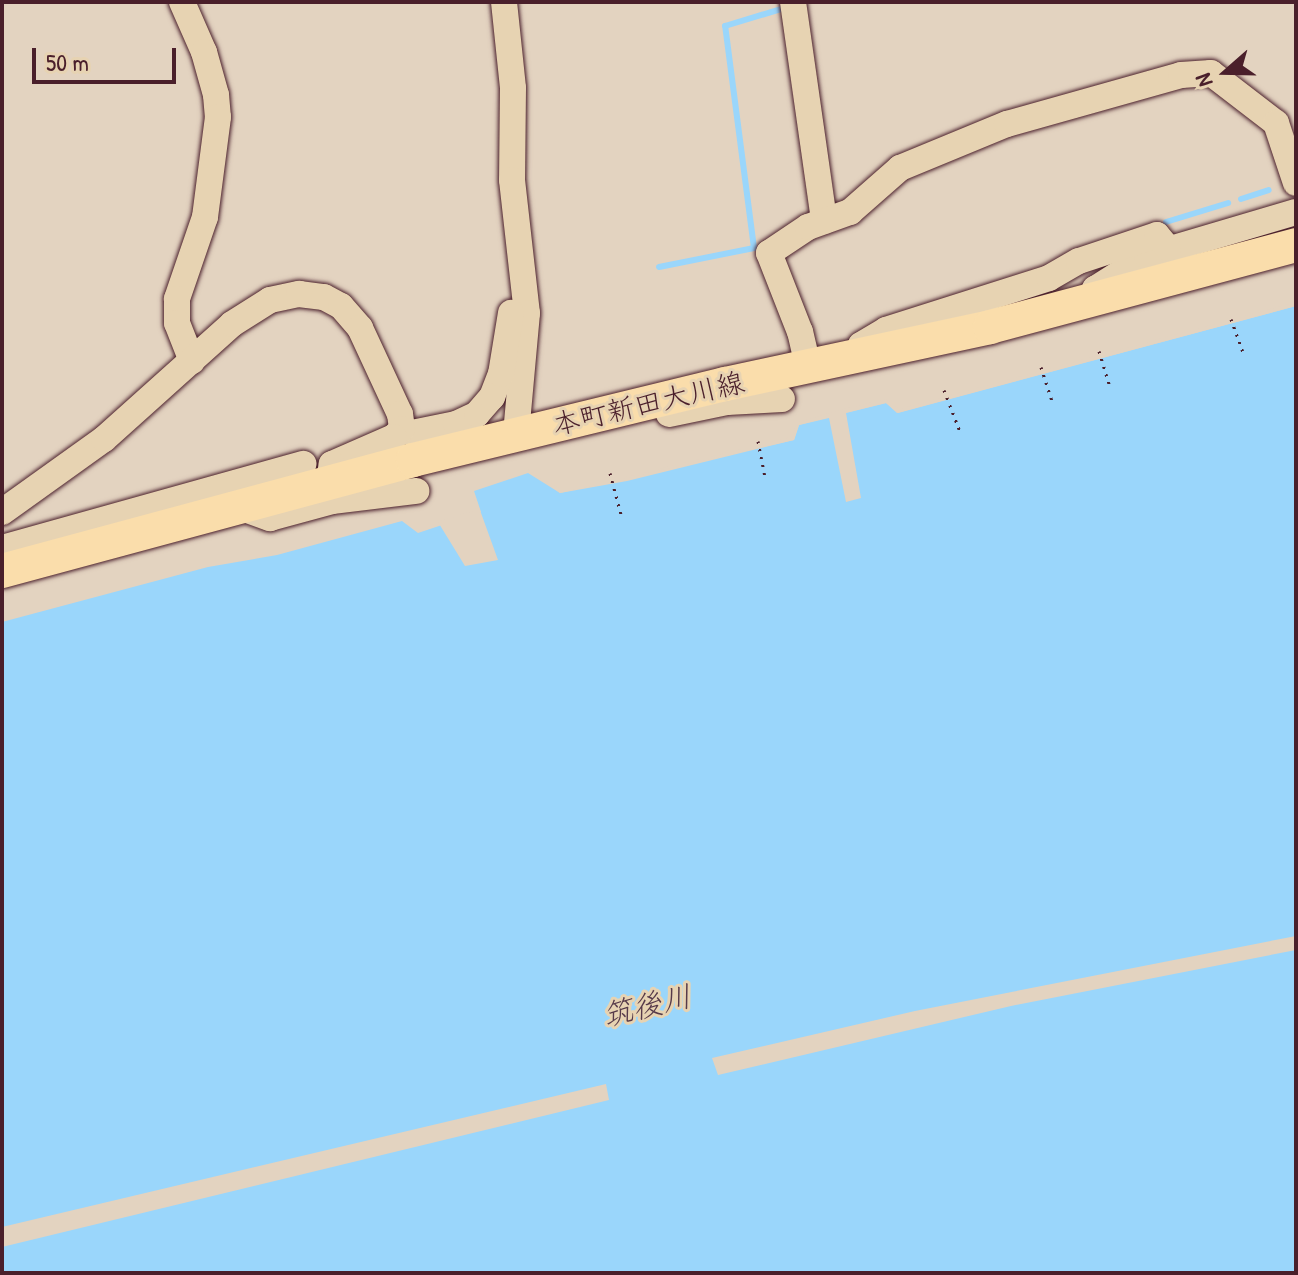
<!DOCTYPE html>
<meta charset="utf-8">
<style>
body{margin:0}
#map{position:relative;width:1298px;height:1275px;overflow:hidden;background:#e3d3c0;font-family:"Patrick Hand","Klee One",sans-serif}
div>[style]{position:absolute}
.water>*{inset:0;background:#9ad6fb}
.pier>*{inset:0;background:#e3d3c0}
.stream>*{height:6px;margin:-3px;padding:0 3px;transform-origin:3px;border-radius:3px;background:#9ad6fb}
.path>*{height:3px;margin-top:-1.5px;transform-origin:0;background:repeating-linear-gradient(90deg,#4a1f2b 0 2px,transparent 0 8px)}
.roads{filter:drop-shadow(0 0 2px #4a1f2b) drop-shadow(0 0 2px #4a1f2b)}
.minor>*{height:26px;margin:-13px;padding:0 13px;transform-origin:13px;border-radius:13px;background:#e7d3b2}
.major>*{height:34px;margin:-17px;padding:0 17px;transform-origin:17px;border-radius:17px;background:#faddab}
span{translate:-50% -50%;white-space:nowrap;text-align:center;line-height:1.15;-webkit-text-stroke:6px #e7d3b2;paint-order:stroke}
.street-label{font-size:28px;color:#4a1f2b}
.water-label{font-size:30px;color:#563a4a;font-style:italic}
.frame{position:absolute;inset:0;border:4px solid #4a1f2b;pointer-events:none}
.north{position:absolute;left:1186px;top:32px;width:80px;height:80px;-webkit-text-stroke:6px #e7d3b2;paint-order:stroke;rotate:250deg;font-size:22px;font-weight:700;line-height:32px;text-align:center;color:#4a1f2b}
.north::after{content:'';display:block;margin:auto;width:28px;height:36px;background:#4a1f2b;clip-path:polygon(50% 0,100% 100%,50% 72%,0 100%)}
.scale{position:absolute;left:32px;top:48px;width:144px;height:36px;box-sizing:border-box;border:4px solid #4a1f2b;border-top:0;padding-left:10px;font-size:24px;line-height:28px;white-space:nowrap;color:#4a1f2b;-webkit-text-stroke:6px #e7d3b2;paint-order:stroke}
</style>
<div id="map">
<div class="water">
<div style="clip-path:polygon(1296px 306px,1296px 1273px,2px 1273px,2px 622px,208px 567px,277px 555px,402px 521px,418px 533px,481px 512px,474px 491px,528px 473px,560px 493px,627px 481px,794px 440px,799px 425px,845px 413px,886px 403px,898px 413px)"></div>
</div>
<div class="pier">
<div style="clip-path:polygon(1296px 302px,1296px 306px,897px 413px,886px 403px,846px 413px,861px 498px,846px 502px,829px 418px,799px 425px,794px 440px,560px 493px,527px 469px,560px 489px,626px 477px,791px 437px,798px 422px,844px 409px,886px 399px,899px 409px)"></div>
<div style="clip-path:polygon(472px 488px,498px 560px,465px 566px,438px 522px,476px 510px)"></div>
<div style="clip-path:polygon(1296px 936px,1296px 950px,1011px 1006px,718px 1075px,712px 1058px,915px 1011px)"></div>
<div style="clip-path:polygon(606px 1084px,609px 1100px,2px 1247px,2px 1227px)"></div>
</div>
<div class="stream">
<div style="left:1241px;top:199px;width:29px;rotate:-18deg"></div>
<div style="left:1166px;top:222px;width:65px;rotate:-17deg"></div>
<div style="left:659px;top:267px;width:97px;rotate:-11.3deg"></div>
<div style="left:754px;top:248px;width:224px;rotate:-97.4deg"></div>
<div style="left:725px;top:26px;width:66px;rotate:-16.8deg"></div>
</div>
<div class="path">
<div style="left:1231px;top:319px;width:35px;rotate:70deg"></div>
<div style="left:1099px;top:351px;width:38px;rotate:73deg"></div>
<div style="left:1041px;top:367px;width:39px;rotate:72deg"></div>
<div style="left:944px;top:390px;width:47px;rotate:68.9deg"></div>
<div style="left:758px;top:441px;width:38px;rotate:79deg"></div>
<div style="left:610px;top:473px;width:47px;rotate:75.1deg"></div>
</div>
<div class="roads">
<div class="minor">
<div style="left:182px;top:2px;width:55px;rotate:66.3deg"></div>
<div style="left:204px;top:52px;width:45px;rotate:74.4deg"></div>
<div style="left:216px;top:95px;width:22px;rotate:85deg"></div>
<div style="left:218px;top:117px;width:101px;rotate:97.4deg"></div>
<div style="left:205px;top:217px;width:87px;rotate:108.9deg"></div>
<div style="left:177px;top:299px;width:24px;rotate:90deg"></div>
<div style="left:177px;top:323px;width:41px;rotate:68.5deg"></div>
<div style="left:504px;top:2px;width:86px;rotate:84deg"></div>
<div style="left:513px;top:88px;width:92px;rotate:90.6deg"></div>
<div style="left:512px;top:180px;width:134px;rotate:83.6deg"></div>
<div style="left:527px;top:313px;width:121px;rotate:95.2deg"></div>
<div style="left:793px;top:2px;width:221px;rotate:81.9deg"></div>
<div style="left:1092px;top:296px;width:8px;rotate:-67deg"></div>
<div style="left:1095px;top:289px;width:62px;rotate:-32.4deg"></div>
<div style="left:1147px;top:256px;width:155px;rotate:-16.5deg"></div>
<div style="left:861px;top:355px;width:10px;rotate:-90deg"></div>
<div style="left:861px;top:345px;width:29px;rotate:-31deg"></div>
<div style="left:886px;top:330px;width:171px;rotate:-17.7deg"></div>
<div style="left:1049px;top:278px;width:34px;rotate:-30deg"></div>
<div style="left:1079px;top:261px;width:82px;rotate:-18.4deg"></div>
<div style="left:1157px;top:235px;width:17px;rotate:50deg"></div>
<div style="left:808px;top:366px;width:35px;rotate:-103deg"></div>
<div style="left:800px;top:332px;width:85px;rotate:-111.4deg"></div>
<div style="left:769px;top:253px;width:47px;rotate:-33.7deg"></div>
<div style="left:808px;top:227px;width:45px;rotate:-19.7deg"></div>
<div style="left:850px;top:212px;width:67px;rotate:-41.3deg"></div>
<div style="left:900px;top:168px;width:116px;rotate:-22.4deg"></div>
<div style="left:1007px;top:124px;width:181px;rotate:-15.7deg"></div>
<div style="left:1181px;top:75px;width:30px;rotate:-4deg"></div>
<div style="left:1211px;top:73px;width:82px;rotate:37.6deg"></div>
<div style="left:1276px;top:123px;width:63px;rotate:71.6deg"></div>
<div style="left:669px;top:414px;width:59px;rotate:-11.7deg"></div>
<div style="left:727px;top:402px;width:55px;rotate:-3.1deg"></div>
<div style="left:402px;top:429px;width:11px;rotate:22deg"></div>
<div style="left:412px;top:433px;width:45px;rotate:-11.6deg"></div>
<div style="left:456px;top:424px;width:23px;rotate:-25deg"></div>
<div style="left:477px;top:414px;width:23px;rotate:-49deg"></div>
<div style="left:492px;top:397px;width:25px;rotate:-69deg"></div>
<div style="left:501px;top:374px;width:62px;rotate:-80.7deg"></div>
<div style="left:242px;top:508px;width:30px;rotate:20deg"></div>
<div style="left:270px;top:518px;width:64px;rotate:-15.3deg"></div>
<div style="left:332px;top:501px;width:85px;rotate:-6.8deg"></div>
<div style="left:2px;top:512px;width:125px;rotate:-35.6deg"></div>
<div style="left:104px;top:439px;width:172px;rotate:-41.9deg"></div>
<div style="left:232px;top:324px;width:45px;rotate:-32.3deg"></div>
<div style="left:270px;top:300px;width:30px;rotate:-12deg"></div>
<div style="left:299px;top:294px;width:25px;rotate:7deg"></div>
<div style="left:324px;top:297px;width:19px;rotate:28deg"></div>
<div style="left:341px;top:306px;width:29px;rotate:49deg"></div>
<div style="left:360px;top:328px;width:95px;rotate:65.1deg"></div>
<div style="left:400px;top:414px;width:15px;rotate:82deg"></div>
<div style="left:402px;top:429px;width:11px;rotate:135deg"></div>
<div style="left:394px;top:437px;width:68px;rotate:156.5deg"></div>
<div style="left:332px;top:464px;width:19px;rotate:102deg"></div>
<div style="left:2px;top:548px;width:313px;rotate:-15.6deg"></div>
</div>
<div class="major">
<div style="left:2px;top:571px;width:426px;rotate:-15.1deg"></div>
<div style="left:413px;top:460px;width:321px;rotate:-13.7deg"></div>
<div style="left:725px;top:384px;width:271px;rotate:-12.1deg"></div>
<div style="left:990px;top:327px;width:317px;rotate:-15deg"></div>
</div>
</div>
<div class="street-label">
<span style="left:648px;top:403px;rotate:-13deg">本町新田大川線</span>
</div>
<div class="water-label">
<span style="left:647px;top:1005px;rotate:-13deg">筑後川</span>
</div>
<div class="frame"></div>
<div class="north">N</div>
<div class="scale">50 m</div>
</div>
